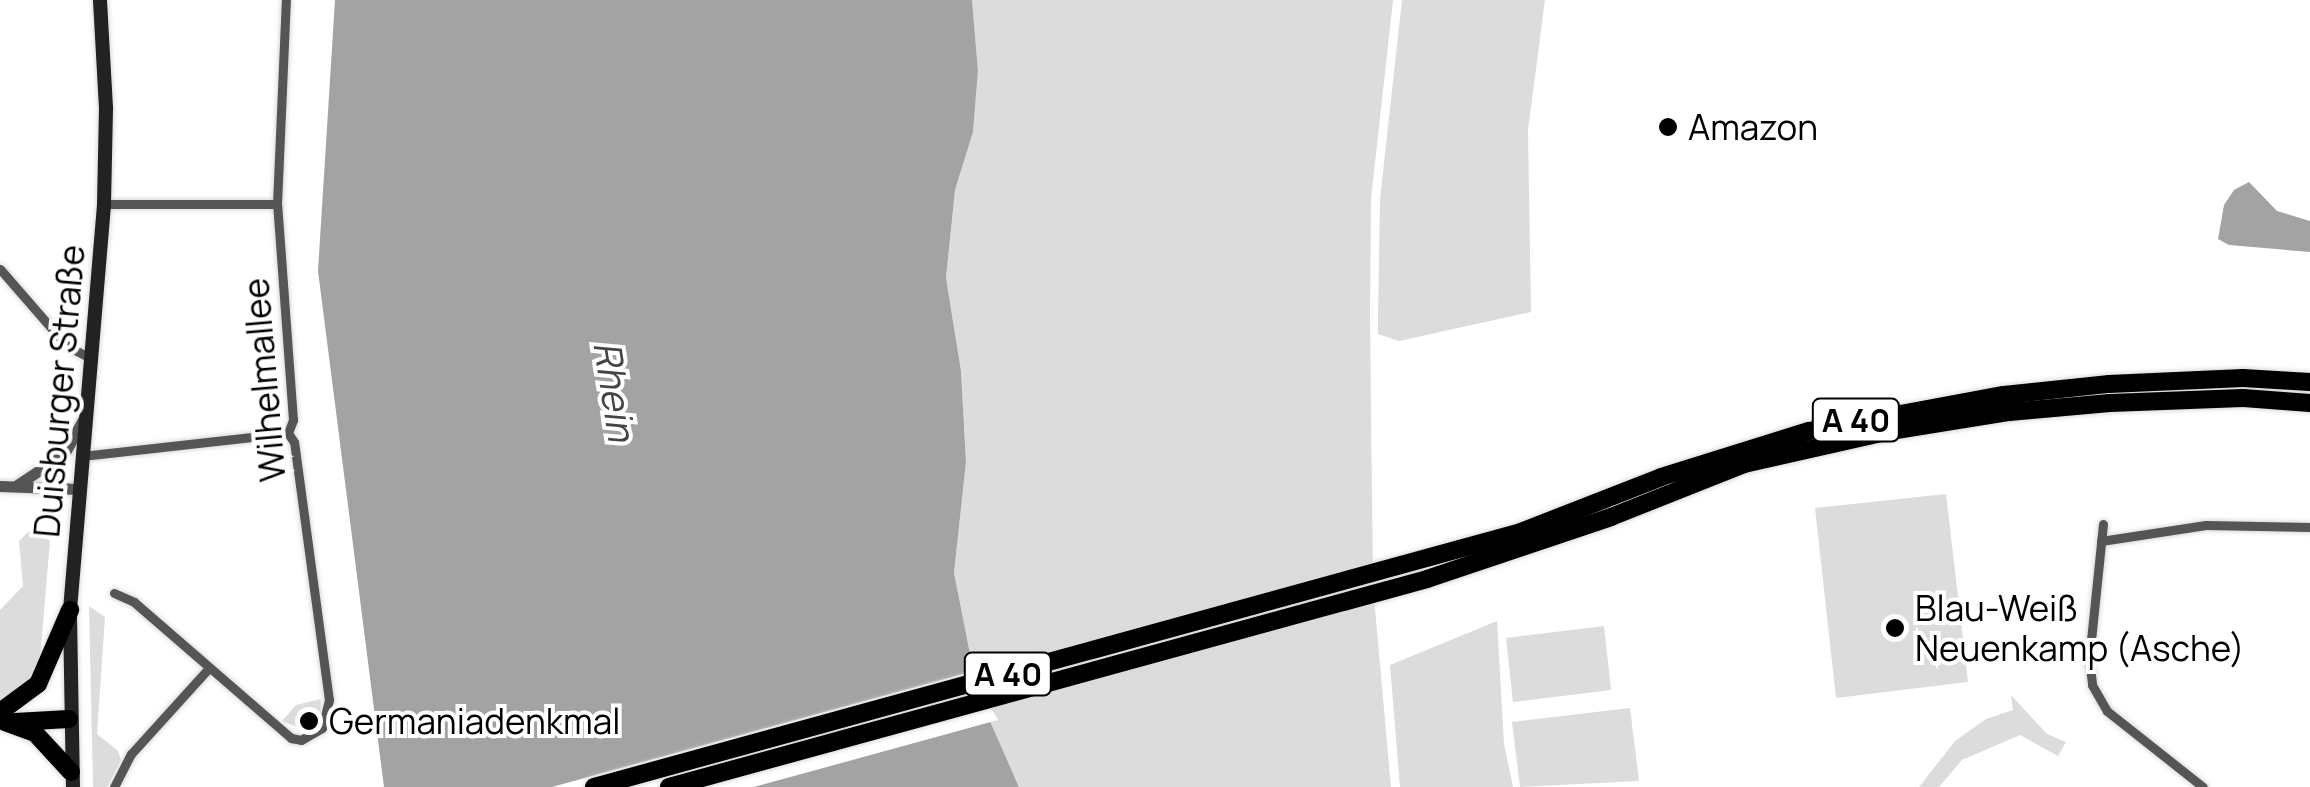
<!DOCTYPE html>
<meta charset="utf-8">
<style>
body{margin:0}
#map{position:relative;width:2310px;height:787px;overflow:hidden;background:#fff;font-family:Manrope,sans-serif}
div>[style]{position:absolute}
.green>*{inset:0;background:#dcdcdc}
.water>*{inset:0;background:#a3a3a3}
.pier>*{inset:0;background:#fff}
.roads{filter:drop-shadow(0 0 2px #dbdbdb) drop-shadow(0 0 2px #dbdbdb)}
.minor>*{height:9px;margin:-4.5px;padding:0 4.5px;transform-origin:4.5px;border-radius:4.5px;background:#555}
.tertiary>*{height:11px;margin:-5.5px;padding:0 5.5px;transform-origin:5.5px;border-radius:5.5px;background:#555}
.secondary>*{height:14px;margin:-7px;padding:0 7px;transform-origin:7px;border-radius:7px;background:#222}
.motorway>*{height:18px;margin:-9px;padding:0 9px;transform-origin:9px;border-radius:9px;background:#000}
.dots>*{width:28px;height:28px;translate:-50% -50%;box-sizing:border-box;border:5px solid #fff;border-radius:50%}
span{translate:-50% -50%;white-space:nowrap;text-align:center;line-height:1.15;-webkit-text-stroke:8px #fff;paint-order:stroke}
.shield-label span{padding:2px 8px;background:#fff;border:2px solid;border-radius:8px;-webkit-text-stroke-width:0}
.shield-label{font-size:32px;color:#000;font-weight:700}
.poi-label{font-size:35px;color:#000}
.left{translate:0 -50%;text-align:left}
.street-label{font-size:35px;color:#000}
.water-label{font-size:38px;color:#444;font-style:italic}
</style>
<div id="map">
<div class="green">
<div style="clip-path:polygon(972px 0,1393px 0,1371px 199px,1370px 316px,1373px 586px,1391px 787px,1019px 787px,978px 694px,954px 573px,966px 462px,961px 371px,946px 278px,955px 190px,973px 132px,978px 71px)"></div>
<div style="clip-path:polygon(1402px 0,1545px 0,1528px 130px,1531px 312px,1399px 341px,1378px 334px,1378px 316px,1380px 199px)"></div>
<div style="clip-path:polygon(1946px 494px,1968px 682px,1836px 698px,1815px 508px)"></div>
<div style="clip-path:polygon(31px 529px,50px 541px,40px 658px,34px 681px,0 704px,0 610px,23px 586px,19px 541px)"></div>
<div style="clip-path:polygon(89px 606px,105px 617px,97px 734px,118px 751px,121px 760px,107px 787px,93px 787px)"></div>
<div style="clip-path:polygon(1497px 621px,1504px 744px,1513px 787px,1400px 787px,1390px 665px)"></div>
<div style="clip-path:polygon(1604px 626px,1611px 690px,1513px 702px,1506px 638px)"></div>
<div style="clip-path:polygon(2011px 695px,2047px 734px,2066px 742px,2058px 756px,2020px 735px,1962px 760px,1939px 787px,1919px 787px,1955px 741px,1986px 719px,2013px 710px)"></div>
<div style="clip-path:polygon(321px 699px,320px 721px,302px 729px,282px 721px,296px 705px)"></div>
<div style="clip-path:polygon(1630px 708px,1639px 781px,1520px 787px,1512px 722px)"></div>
</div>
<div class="water">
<div style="clip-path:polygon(335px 0,972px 0,978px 71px,973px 132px,955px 190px,946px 278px,961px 371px,966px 462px,954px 573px,978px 694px,1019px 787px,384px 787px,318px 271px)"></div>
<div style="clip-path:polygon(2249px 182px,2277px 211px,2310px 221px,2310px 252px,2229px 245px,2218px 239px,2224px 205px,2234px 190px)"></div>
</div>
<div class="pier">
<div style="clip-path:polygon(978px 670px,982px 692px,998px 720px,754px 787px,552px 787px)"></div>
</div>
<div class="roads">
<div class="minor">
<div style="left:104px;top:204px;width:173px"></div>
<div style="left:0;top:269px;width:102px;rotate:49deg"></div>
<div style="left:67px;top:346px;width:28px;rotate:27deg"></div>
<div style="left:82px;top:456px;width:207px;rotate:-6.4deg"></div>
<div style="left:2103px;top:524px;width:136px;rotate:95.9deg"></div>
<div style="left:2089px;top:659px;width:26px;rotate:83deg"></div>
<div style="left:2092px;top:685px;width:30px;rotate:60deg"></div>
<div style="left:2107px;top:711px;width:122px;rotate:38.4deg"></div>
<div style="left:2101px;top:541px;width:106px;rotate:-8.7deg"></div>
<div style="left:2206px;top:525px;width:104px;rotate:1.1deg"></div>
<div style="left:114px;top:593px;width:22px;rotate:24deg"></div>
<div style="left:134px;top:602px;width:208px;rotate:40.9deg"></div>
<div style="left:291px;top:738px;width:10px;rotate:11deg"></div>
<div style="left:301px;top:740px;width:24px;rotate:-30deg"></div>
<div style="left:322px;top:728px;width:29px;rotate:-76deg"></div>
<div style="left:329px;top:700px;width:260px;rotate:-97.7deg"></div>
<div style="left:294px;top:442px;width:11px;rotate:-124deg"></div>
<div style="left:288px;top:433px;width:14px;rotate:-69deg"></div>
<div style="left:293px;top:420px;width:217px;rotate:-94.2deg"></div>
<div style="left:277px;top:204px;width:204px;rotate:-87.5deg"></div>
<div style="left:114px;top:787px;width:37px;rotate:-63deg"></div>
<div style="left:131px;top:754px;width:116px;rotate:-47.8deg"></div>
</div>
<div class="tertiary">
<div style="left:17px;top:485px;width:56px;rotate:-33.4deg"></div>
<div style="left:64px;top:454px;width:39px;rotate:-61deg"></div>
<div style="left:0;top:486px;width:79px;rotate:2.2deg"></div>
</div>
<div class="secondary">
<div style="left:73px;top:787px;width:177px;rotate:-91deg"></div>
<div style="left:70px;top:610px;width:407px;rotate:-85.2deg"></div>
<div style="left:104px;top:204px;width:96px;rotate:-88.8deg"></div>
<div style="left:106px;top:108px;width:108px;rotate:-93.2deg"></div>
</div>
<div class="motorway">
<div style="left:0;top:712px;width:47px;rotate:-36.4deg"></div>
<div style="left:38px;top:684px;width:81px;rotate:-66.6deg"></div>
<div style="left:5px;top:722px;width:32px;rotate:20deg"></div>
<div style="left:35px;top:733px;width:53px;rotate:47.3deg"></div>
<div style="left:15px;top:722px;width:54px;rotate:-3.2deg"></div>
<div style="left:594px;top:787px;width:961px;rotate:-15.38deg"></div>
<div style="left:1521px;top:532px;width:150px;rotate:-21.4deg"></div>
<div style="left:1661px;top:477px;width:155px;rotate:-17.3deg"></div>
<div style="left:1809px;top:431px;width:198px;rotate:-10.5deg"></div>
<div style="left:2004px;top:395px;width:106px;rotate:-6deg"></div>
<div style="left:2109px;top:384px;width:134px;rotate:-2.6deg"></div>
<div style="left:2243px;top:378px;width:67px;rotate:3.4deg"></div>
<div style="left:669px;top:787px;width:786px;rotate:-15.34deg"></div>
<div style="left:1427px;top:579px;width:194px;rotate:-18.6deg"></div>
<div style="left:1611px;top:517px;width:143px;rotate:-21.7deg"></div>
<div style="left:1744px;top:464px;width:150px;rotate:-12.7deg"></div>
<div style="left:1890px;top:431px;width:121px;rotate:-9.1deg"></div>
<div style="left:2009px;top:412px;width:101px;rotate:-5.1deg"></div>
<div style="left:2110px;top:403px;width:133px;rotate:-2.2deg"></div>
<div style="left:2243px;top:398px;width:67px;rotate:4.3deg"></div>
</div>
</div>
<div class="dots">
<div style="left:1668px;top:127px;background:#000"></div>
<div style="left:1895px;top:628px;background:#000"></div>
<div style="left:309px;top:721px;background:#000"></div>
</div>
<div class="shield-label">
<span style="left:1856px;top:420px">A 40</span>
<span style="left:1008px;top:674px">A 40</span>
</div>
<div class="poi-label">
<span class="left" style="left:1688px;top:127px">Amazon</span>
<span class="left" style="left:1915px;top:628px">Blau-Weiß<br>Neuenkamp (Asche)</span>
<span class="left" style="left:329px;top:721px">Germaniadenkmal</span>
</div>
<div class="street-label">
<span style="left:264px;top:380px;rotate:-95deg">Wilhelmallee</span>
<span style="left:59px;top:391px;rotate:-85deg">Duisburger Straße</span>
</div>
<div class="water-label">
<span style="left:615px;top:391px;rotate:81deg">Rhein</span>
</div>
</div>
